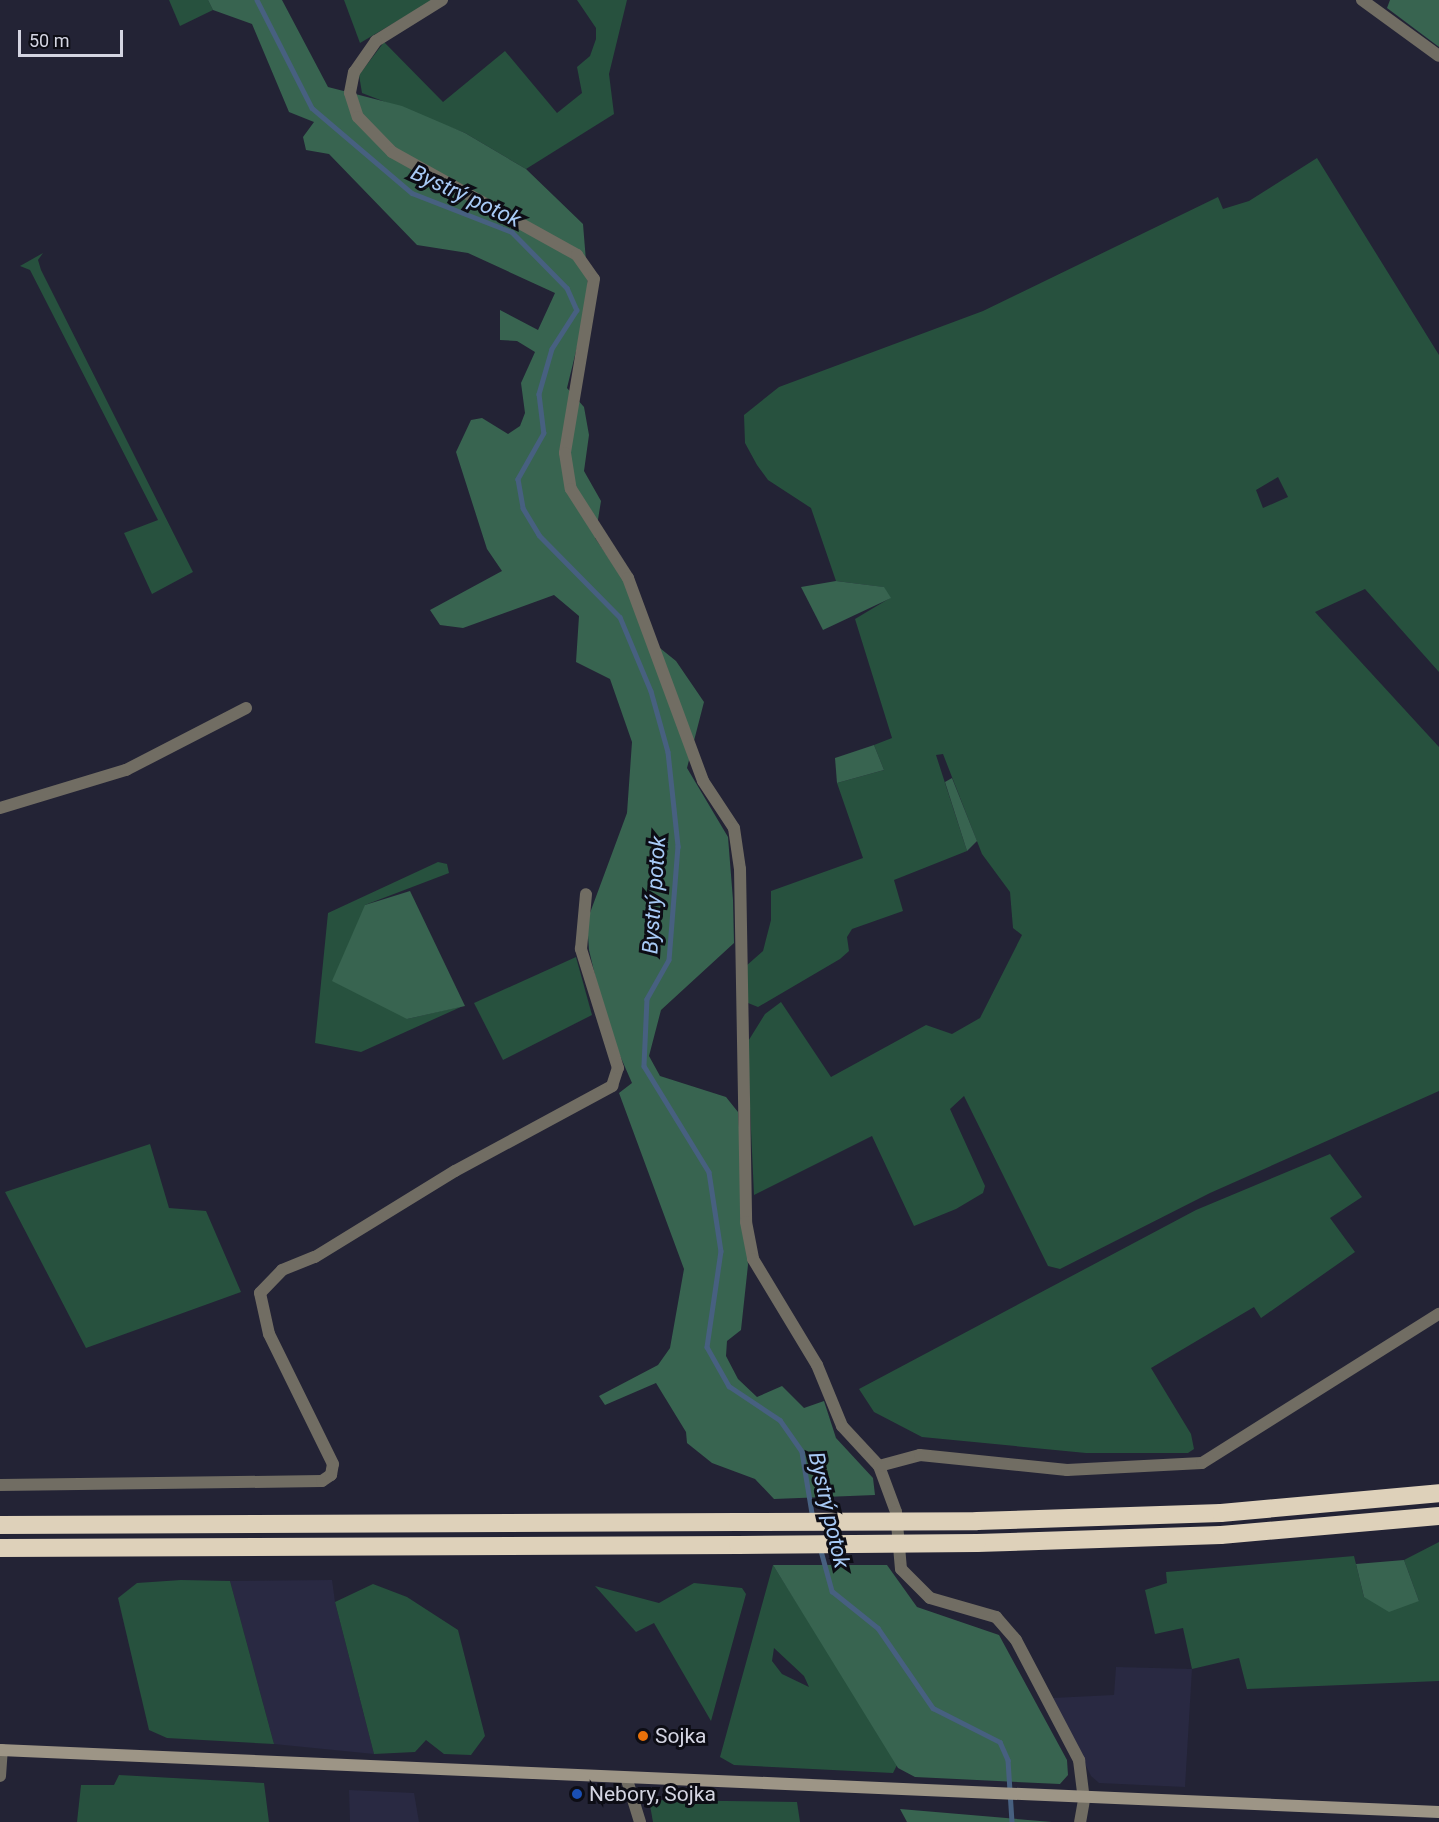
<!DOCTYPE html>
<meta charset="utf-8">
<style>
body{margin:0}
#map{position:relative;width:1439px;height:1822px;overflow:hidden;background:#232335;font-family:Roboto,sans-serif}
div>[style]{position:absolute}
.built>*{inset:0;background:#292942}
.green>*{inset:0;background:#27513e}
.forest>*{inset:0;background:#386450}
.stream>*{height:4.5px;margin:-2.25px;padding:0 2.25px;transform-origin:2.25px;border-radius:2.25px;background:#476080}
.street>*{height:12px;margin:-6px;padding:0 6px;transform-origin:6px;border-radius:6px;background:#716d63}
.secondary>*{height:12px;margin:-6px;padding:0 6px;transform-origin:6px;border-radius:6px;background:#9d9586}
.highway>*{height:18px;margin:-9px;padding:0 9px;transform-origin:9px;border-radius:9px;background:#ded1ba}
.highway-bridge>*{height:18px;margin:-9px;padding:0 9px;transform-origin:9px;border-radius:9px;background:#ded1ba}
.dots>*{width:16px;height:16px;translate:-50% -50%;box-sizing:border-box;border:3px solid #0d0d15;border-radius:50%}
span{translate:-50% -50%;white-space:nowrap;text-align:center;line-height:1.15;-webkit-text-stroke:6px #0d0d15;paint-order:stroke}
.poi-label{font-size:21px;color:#d4d5e2}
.left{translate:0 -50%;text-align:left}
.water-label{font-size:22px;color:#a8caf6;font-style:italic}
.scale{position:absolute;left:18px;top:30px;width:105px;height:27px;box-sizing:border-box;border:3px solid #d4d5e2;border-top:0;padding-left:8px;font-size:18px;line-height:21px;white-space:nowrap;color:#d4d5e2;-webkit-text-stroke:4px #0d0d15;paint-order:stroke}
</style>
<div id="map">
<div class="built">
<div style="clip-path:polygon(332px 1580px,335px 1602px,374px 1754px,274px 1744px,230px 1581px)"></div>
<div style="clip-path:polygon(1116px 1667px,1192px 1669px,1185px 1787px,1099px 1783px,1091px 1776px,1052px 1698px,1114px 1695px)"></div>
<div style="clip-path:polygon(349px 1790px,414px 1793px,419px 1822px,350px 1822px)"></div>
</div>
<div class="green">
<div style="clip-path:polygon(169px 0,208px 0,213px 10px,180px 26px)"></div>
<div style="clip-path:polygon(344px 0,433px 0,360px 43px)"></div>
<div style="clip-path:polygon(577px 0,627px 0,609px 74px,614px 114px,526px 169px,465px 133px,362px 93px,359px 75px,384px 42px,443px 102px,505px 51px,557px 113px,582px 93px,577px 67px,590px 56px,596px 39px,596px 28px)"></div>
<div style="clip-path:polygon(evenodd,1317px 158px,1439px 355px,1439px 672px,1365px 589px,1315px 612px,1439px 747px,1439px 1091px,1210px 1193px,1060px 1269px,1048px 1266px,964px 1096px,950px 1109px,985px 1186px,983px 1193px,956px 1209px,914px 1226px,872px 1136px,754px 1195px,747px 1043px,765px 1014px,781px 1002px,831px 1077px,926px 1025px,952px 1034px,980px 1018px,1022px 935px,1013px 928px,1010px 892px,982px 854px,943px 754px,936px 755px,967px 851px,894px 880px,903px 911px,852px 929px,847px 937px,849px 951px,840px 959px,758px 1007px,743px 1001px,746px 966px,763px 951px,771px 920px,771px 891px,863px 858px,837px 783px,884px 770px,874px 745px,892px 738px,855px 619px,890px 598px,883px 587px,836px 581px,811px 508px,768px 480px,757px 465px,745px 443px,744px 415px,779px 387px,983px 311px,1218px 197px,1223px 209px,1249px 201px,1317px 158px,1278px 477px,1288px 497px,1263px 508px,1256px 490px,1278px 477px)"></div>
<div style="clip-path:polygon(43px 253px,38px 260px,41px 270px,193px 572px,152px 594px,124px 533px,158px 520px,30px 270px,20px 266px)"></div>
<div style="clip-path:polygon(438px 862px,447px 864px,449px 873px,365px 905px,407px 1019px,463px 1006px,361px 1052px,315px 1043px,328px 913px)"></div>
<div style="clip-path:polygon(576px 957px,592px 1015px,503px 1060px,474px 1003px)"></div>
<div style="clip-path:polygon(150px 1144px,169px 1208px,206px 1211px,241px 1292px,86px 1348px,5px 1192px)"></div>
<div style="clip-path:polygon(1330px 1154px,1362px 1197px,1330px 1218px,1355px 1252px,1261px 1318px,1254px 1307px,1151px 1368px,1191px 1434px,1194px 1449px,1188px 1453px,1086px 1453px,922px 1437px,874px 1412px,859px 1389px,1196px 1210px)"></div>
<div style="clip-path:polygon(1439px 1542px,1439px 1681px,1247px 1689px,1239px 1658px,1192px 1669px,1183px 1628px,1155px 1634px,1145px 1590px,1167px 1583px,1166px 1572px,1354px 1556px,1364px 1597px,1419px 1601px,1404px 1560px)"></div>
<div style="clip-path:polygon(evenodd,773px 1565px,898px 1763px,893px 1773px,734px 1765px,720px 1757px,773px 1565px,774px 1648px,804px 1676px,809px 1687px,782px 1674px,772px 1661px,774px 1648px)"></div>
<div style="clip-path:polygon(181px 1580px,230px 1581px,274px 1744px,167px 1738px,149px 1730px,118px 1598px,137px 1583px)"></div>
<div style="clip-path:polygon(694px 1583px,742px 1588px,746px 1594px,711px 1721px,654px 1623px,636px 1632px,595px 1586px,659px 1603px)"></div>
<div style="clip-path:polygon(373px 1584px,407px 1597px,458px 1630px,485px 1736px,471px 1755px,444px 1754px,426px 1740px,415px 1752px,374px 1754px,335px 1602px)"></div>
<div style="clip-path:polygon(119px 1775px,264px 1783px,269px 1822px,77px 1822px,81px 1785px,114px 1785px)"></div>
<div style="clip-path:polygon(649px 1800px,797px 1802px,800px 1822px,653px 1822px)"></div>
</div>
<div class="forest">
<div style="clip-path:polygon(208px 0,282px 0,328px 87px,402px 106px,465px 133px,526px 169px,583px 224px,589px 298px,567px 388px,584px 407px,589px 435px,584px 471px,601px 501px,595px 538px,624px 580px,645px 636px,676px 661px,704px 702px,687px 768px,728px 837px,733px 900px,734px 943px,661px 1010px,649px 1056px,660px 1076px,726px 1097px,738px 1112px,748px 1265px,741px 1330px,727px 1341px,726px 1356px,738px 1379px,757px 1397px,782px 1386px,804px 1408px,824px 1401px,836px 1438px,873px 1478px,875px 1495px,774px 1499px,755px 1479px,712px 1463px,687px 1443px,686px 1432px,656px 1383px,605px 1405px,599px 1396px,658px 1365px,670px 1348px,684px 1269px,619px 1093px,632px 1083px,607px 1026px,589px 950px,587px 921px,627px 813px,632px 742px,610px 679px,576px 662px,579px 616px,554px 595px,463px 628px,440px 625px,430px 610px,502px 571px,487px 549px,456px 452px,471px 420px,482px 418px,508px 434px,520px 426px,525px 413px,521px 383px,535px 352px,517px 341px,500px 340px,500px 310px,538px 330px,555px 293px,468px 253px,417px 245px,329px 154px,306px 150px,303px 137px,314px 122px,289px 112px,252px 24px,213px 10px)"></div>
<div style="clip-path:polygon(1390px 0,1439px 0,1439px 47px,1387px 8px)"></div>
<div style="clip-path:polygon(836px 581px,884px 587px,891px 598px,823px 630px,801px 587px)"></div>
<div style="clip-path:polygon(874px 745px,884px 770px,837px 783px,835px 758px)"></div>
<div style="clip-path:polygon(952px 778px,977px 841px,967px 851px,945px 782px)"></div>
<div style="clip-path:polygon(410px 891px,465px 1006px,407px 1019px,332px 981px,365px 905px)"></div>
<div style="clip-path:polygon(1404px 1560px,1419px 1601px,1389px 1612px,1364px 1597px,1356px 1564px)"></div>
<div style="clip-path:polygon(773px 1565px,887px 1565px,917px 1607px,999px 1635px,1067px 1760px,1068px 1775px,1060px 1784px,915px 1777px,898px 1768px)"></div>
<div style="clip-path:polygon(900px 1809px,1052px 1822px,907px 1822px)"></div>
</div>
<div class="stream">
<div style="left:257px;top:0;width:121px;rotate:63deg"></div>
<div style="left:312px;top:108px;width:131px;rotate:40.4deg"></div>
<div style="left:412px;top:193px;width:107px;rotate:21.3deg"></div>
<div style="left:512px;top:232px;width:78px;rotate:45.5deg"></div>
<div style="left:567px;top:288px;width:24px;rotate:66deg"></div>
<div style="left:577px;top:310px;width:46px;rotate:122.7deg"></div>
<div style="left:552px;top:349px;width:47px;rotate:106.1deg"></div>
<div style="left:539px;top:394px;width:39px;rotate:83deg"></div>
<div style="left:544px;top:433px;width:53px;rotate:119.5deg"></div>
<div style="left:518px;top:479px;width:29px;rotate:80deg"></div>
<div style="left:523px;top:508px;width:31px;rotate:59deg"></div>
<div style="left:539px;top:535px;width:115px;rotate:45.4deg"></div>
<div style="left:620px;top:617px;width:80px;rotate:67.3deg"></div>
<div style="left:651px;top:691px;width:63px;rotate:74.4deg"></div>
<div style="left:668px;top:752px;width:95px;rotate:83.9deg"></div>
<div style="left:678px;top:846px;width:114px;rotate:94.5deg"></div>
<div style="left:669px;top:960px;width:45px;rotate:119.4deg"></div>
<div style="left:647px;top:999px;width:67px;rotate:92.6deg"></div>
<div style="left:644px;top:1066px;width:124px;rotate:58.5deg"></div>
<div style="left:709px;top:1172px;width:80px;rotate:81.4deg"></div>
<div style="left:721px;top:1251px;width:97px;rotate:98.3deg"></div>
<div style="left:707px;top:1347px;width:45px;rotate:60.6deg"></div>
<div style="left:729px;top:1386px;width:61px;rotate:33.7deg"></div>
<div style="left:780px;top:1420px;width:39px;rotate:55deg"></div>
<div style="left:802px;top:1452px;width:68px;rotate:80.7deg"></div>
<div style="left:820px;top:1547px;width:46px;rotate:74.7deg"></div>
<div style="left:832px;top:1591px;width:59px;rotate:38.8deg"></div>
<div style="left:878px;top:1628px;width:97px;rotate:55.5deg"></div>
<div style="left:933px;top:1708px;width:75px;rotate:26.9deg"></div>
<div style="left:1000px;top:1742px;width:20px;rotate:66deg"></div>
<div style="left:1008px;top:1760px;width:62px;rotate:86.3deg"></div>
</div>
<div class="street">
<div style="left:442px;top:0;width:78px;rotate:148.2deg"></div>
<div style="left:376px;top:41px;width:38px;rotate:125deg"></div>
<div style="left:354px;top:72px;width:21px;rotate:101deg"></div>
<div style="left:350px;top:93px;width:25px;rotate:72deg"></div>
<div style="left:358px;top:117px;width:49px;rotate:45.8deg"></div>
<div style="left:392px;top:152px;width:212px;rotate:29.1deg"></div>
<div style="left:577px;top:255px;width:29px;rotate:55deg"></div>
<div style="left:594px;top:279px;width:176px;rotate:99.5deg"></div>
<div style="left:565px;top:453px;width:36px;rotate:81deg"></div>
<div style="left:571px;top:489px;width:106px;rotate:57.4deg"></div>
<div style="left:628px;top:578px;width:216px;rotate:69.7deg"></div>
<div style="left:703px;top:781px;width:56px;rotate:56.6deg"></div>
<div style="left:734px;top:828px;width:41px;rotate:81.7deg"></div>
<div style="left:740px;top:869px;width:353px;rotate:89deg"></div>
<div style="left:746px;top:1222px;width:38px;rotate:79deg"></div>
<div style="left:753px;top:1259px;width:124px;rotate:58.9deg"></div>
<div style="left:817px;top:1365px;width:66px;rotate:67.7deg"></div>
<div style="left:842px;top:1426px;width:54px;rotate:47.2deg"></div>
<div style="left:879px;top:1466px;width:49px;rotate:69.7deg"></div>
<div style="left:896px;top:1512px;width:57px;rotate:85deg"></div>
<div style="left:901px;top:1569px;width:41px;rotate:45deg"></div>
<div style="left:930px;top:1598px;width:69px;rotate:16.1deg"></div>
<div style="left:996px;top:1617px;width:30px;rotate:49deg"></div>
<div style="left:1016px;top:1640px;width:136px;rotate:62.3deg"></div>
<div style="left:1079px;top:1760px;width:40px;rotate:82.9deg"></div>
<div style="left:1084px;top:1800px;width:22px;rotate:100deg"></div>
<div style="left:1362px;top:0;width:95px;rotate:36deg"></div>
<div style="left:0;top:808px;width:132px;rotate:-16.8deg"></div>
<div style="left:126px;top:770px;width:135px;rotate:-27.3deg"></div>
<div style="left:879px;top:1466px;width:42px;rotate:-15deg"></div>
<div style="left:920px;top:1455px;width:148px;rotate:5.8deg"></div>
<div style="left:1067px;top:1470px;width:135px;rotate:-3deg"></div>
<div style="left:1202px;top:1463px;width:280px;rotate:-32.2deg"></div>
<div style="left:0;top:1485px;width:322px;rotate:-0.7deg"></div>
<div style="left:322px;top:1481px;width:11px;rotate:-34deg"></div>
<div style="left:331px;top:1475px;width:11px;rotate:-80deg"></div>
<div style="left:333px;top:1464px;width:145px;rotate:-116.2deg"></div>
<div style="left:269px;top:1334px;width:42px;rotate:-102.4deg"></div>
<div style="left:260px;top:1293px;width:32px;rotate:-46deg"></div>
<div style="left:282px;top:1270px;width:35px;rotate:-22deg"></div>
<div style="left:315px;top:1257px;width:164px;rotate:-31.6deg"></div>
<div style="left:455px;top:1171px;width:179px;rotate:-28.4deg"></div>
<div style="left:612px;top:1086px;width:19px;rotate:-72deg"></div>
<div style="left:618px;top:1068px;width:125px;rotate:-107.3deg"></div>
<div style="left:581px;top:949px;width:55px;rotate:-84.8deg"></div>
<div style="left:0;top:1776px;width:26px;rotate:-86deg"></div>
<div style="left:627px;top:1780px;width:44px;rotate:72.8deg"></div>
</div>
<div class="secondary">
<div style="left:0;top:1750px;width:1440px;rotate:2.47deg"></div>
</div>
<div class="highway">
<div style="left:977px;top:1521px;width:244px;rotate:-1.9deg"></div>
<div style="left:1221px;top:1513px;width:219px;rotate:-5.2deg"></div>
<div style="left:0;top:1525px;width:738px;rotate:-0.23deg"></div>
<div style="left:977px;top:1543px;width:244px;rotate:-1.9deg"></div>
<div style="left:1221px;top:1535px;width:219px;rotate:-5deg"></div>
<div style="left:0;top:1548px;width:738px;rotate:-0.23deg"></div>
</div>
<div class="highway-bridge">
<div style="left:738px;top:1522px;width:239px;rotate:-0.2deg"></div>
<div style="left:738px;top:1545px;width:239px;rotate:-0.5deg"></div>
</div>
<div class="dots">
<div style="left:643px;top:1736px;background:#e8710a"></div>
<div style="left:577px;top:1794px;background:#1a4fb4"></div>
</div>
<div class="poi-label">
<span class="left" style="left:655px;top:1736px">Sojka</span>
<span class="left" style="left:589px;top:1794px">Nebory, Sojka</span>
</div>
<div class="water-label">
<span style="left:466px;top:196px;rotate:25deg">Bystrý potok</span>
<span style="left:654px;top:895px;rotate:-86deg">Bystrý potok</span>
<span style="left:829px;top:1510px;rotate:77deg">Bystrý potok</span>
</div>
<div class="scale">50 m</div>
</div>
